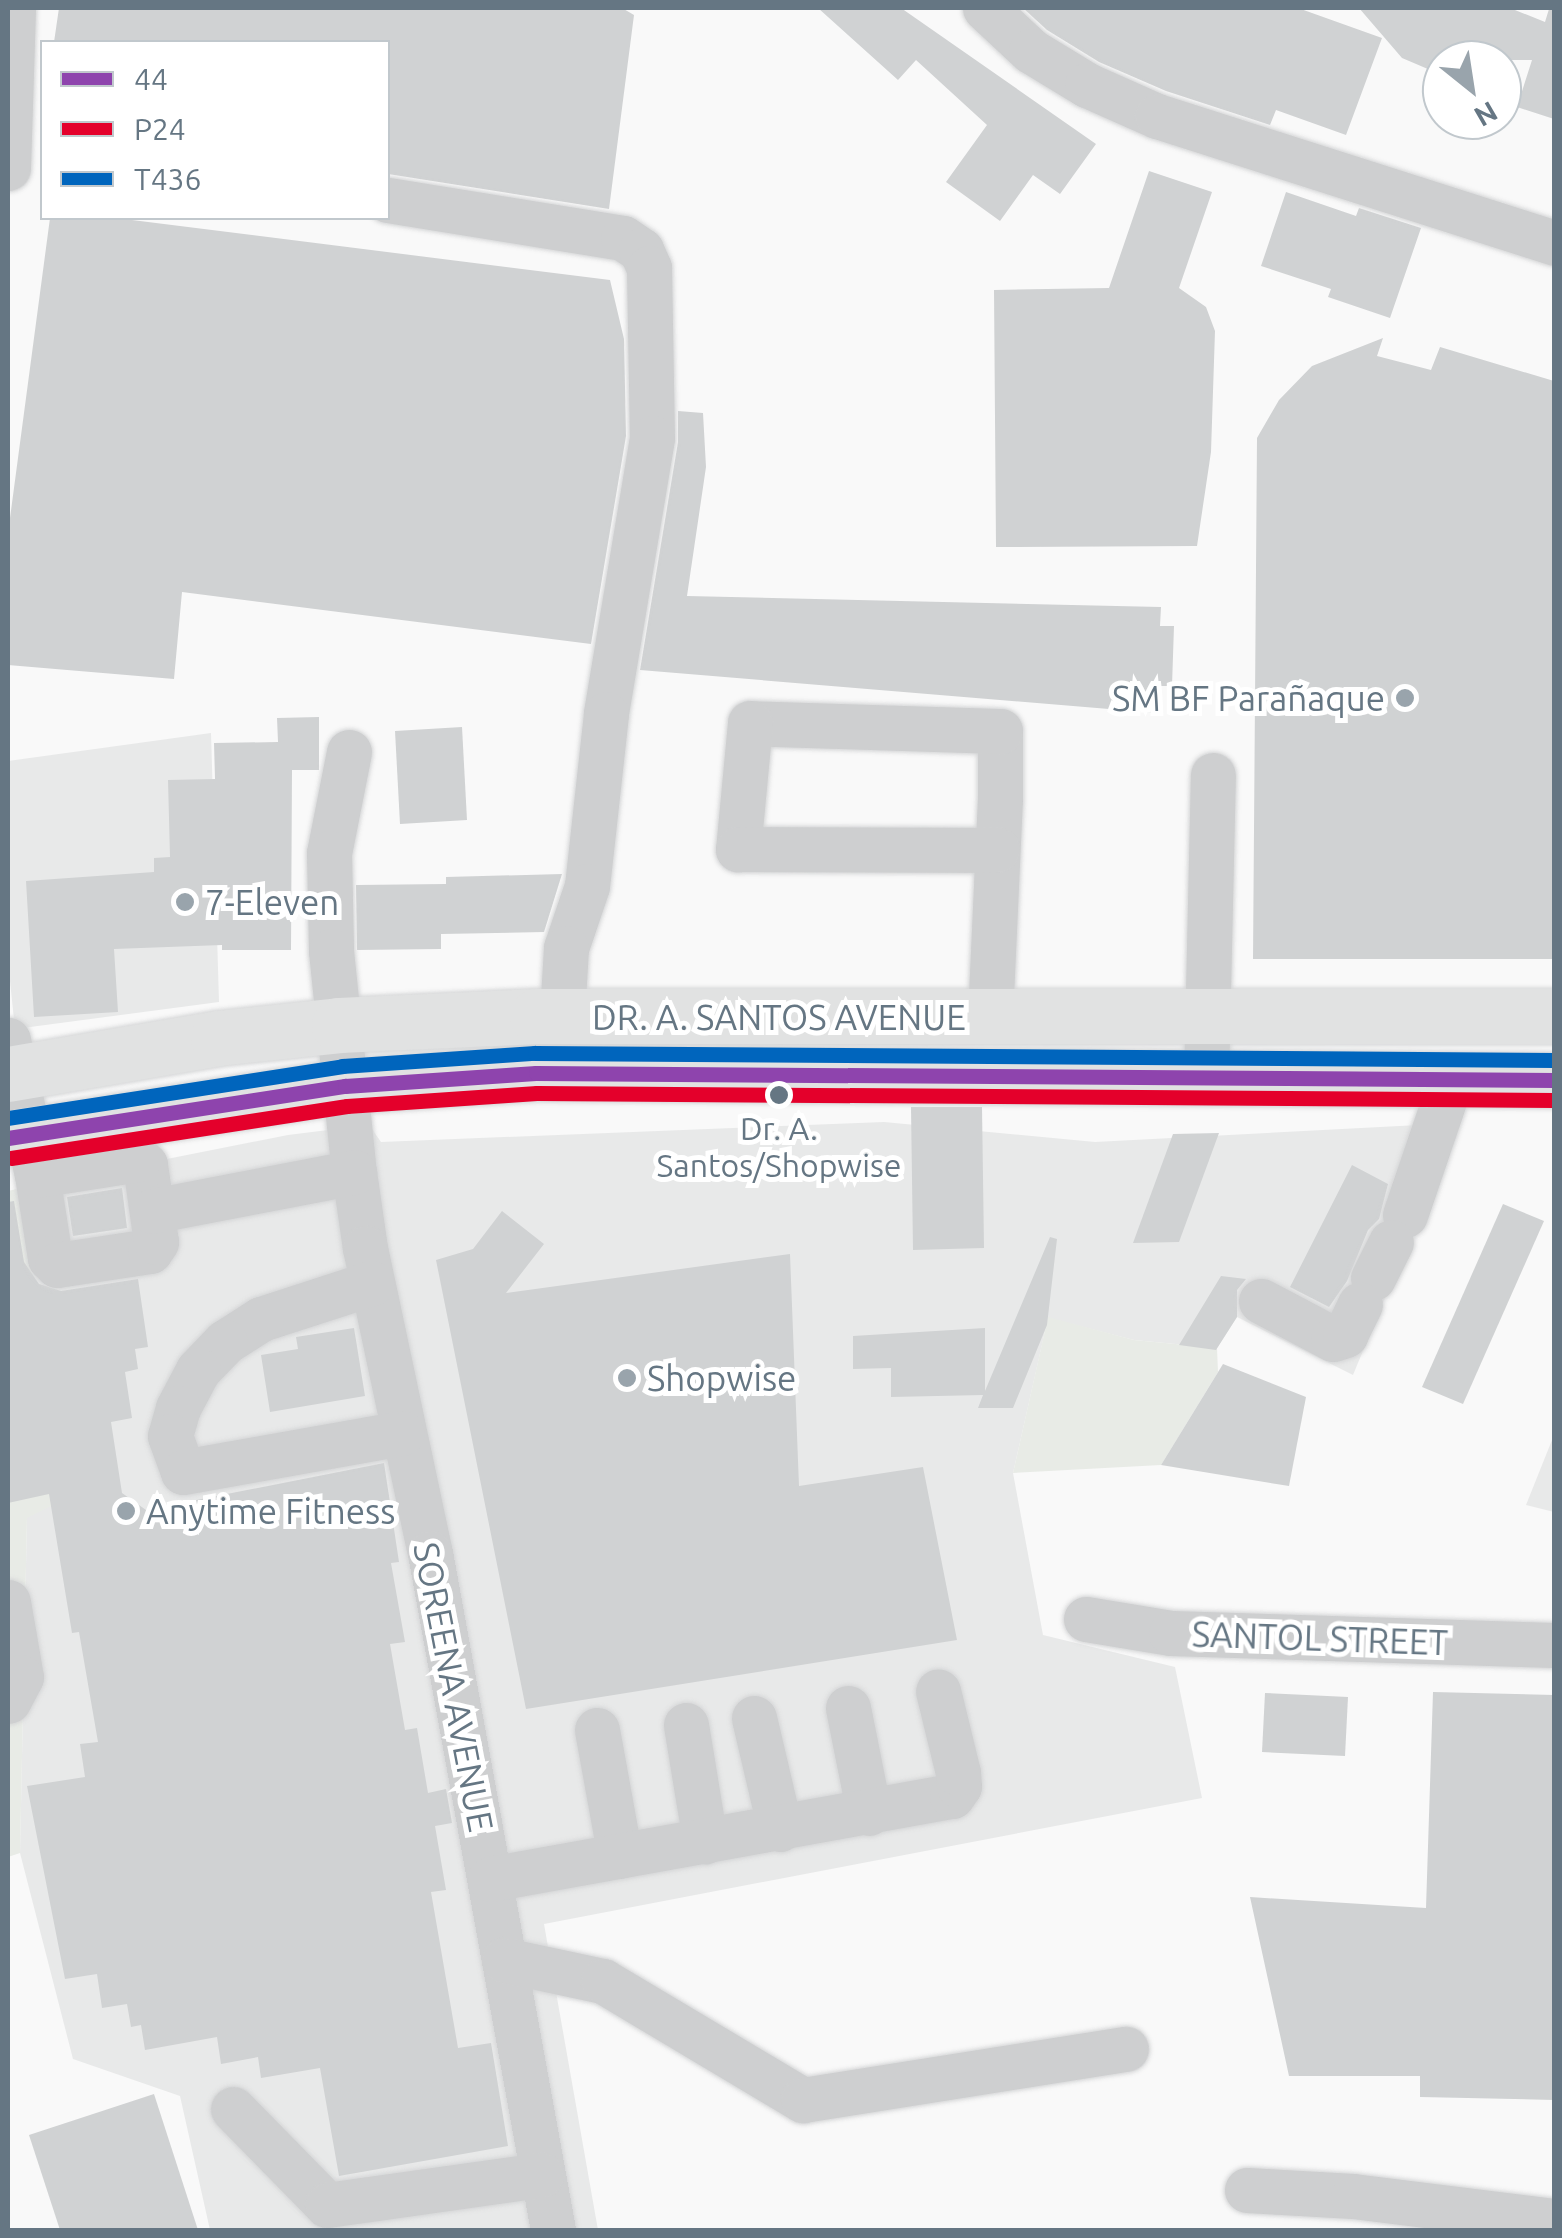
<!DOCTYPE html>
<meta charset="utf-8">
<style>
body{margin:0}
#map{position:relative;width:1562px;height:2238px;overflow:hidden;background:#f9f9f9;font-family:Ubuntu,sans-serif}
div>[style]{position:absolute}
.built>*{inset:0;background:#e8e9e9}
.green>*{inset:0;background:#e8ebe6}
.building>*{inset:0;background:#d0d2d3}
.roads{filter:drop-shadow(0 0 2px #d5d6d7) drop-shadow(0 0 2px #d5d6d7)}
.minor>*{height:45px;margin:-22.5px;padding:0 22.5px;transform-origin:22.5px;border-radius:22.5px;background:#cecfd0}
.major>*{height:55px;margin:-27.5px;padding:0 27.5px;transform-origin:27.5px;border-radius:27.5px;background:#e1e2e2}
.bus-1>*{height:15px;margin:-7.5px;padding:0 7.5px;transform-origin:7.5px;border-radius:7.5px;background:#8e44ad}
.bus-2>*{height:15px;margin:-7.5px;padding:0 7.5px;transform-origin:7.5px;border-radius:7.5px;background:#e4002b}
.bus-3>*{height:15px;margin:-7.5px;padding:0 7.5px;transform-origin:7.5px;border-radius:7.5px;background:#0065bd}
.dots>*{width:28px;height:28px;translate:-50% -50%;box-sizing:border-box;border:5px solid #fff;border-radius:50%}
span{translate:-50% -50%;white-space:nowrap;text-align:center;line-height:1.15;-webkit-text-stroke:10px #fff;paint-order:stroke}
.bus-label{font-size:32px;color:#657683}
.poi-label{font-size:35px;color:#657683}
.right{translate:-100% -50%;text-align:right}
.left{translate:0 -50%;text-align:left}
.street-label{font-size:35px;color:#657683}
.frame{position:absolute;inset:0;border:10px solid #657683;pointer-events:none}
.legend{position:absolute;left:40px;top:40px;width:350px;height:180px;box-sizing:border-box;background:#fff;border:2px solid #c1c8cd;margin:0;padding:12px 18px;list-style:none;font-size:30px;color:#657683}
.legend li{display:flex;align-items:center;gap:20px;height:50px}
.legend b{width:50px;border:2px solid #c1c8cd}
.north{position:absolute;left:1422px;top:40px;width:100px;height:100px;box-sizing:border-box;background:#fff;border:2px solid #c1c8cd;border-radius:50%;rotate:150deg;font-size:28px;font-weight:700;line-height:40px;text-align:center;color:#657683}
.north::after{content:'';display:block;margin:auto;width:35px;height:45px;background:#99a4ac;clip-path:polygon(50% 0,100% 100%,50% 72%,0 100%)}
</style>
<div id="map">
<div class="built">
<div style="clip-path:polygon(211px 733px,219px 1002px,15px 1029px,8px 962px,8px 761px)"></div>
<div style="clip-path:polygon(884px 1122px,1095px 1142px,1457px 1123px,1353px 1375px,1237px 1317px,1217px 1348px,1134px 1340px,1048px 1318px,1013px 1473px,1043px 1635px,1175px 1667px,1202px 1798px,544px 1924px,598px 2230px,210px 2230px,180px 2096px,73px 2059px,20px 1853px,27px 1517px,21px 1188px,288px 1135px,360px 1126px,372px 1129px,381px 1142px)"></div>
<div style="clip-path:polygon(1554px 1435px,1554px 1512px,1526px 1505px)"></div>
</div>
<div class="green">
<div style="clip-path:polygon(21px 1188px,61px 1501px,27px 1518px,20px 1853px,8px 1857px,8px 1191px)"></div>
<div style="clip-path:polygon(1048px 1317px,1134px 1340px,1217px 1348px,1218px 1372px,1161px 1465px,1013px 1473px)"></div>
</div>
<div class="building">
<div style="clip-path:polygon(59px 8px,622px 8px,634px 15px,609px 209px,388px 174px,388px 42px,54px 42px)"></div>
<div style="clip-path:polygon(818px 8px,901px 8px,1096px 144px,1060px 194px,1033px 175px,1000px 221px,946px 182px,987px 125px,916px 60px,898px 80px)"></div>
<div style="clip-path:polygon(1023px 8px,1298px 8px,1382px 38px,1346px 135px,1276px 110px,1270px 125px,1166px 91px,1099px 62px,1047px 30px)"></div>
<div style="clip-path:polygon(1359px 8px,1510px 8px,1545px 22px,1549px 9px,1554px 10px,1554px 119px,1517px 107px,1532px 60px,1442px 60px,1442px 75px,1402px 58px)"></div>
<div style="clip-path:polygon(1149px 171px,1212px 192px,1179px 288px,1206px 307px,1215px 331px,1211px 452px,1197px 546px,996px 547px,994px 290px,1109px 288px)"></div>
<div style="clip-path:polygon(1286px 192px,1356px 216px,1359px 208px,1421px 228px,1390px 318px,1328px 297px,1331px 289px,1261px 266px)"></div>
<div style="clip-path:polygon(50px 218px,116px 218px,610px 280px,624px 339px,626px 436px,591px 644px,182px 592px,174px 679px,8px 665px,8px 533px)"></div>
<div style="clip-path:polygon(1383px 338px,1377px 356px,1431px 370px,1440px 347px,1554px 381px,1554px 959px,1253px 959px,1257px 438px,1279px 400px,1312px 366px)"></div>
<div style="clip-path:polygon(678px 411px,703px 413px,706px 467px,687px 596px,1161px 607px,1160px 626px,1174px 626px,1172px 686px,1158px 686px,1157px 713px,640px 670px,678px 442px)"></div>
<div style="clip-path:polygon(319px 717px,319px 770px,292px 770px,291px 950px,222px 950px,222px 945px,114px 949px,118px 1012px,34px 1017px,26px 881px,154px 872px,154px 858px,170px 857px,168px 780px,215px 779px,214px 743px,278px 742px,277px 718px)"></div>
<div style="clip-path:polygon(462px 727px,467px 820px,400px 824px,395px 731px)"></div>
<div style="clip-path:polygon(562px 874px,544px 932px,441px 934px,441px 949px,357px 950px,356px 885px,446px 884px,446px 877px)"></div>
<div style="clip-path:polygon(911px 1107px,982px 1107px,984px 1248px,913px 1250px)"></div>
<div style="clip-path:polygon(1219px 1133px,1179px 1242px,1133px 1243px,1173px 1134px)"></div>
<div style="clip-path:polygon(1352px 1165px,1388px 1184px,1379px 1219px,1368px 1230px,1347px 1281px,1329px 1307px,1290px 1287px)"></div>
<div style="clip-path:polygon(122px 1188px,127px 1228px,73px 1236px,67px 1197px)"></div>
<div style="clip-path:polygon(14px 1201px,24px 1262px,39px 1284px,61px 1291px,138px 1279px,148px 1347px,135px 1349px,138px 1369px,125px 1372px,132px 1418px,111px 1422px,122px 1493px,146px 1510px,384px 1463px,399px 1562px,391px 1563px,405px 1642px,390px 1644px,405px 1730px,417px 1728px,428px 1793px,446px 1789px,452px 1823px,435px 1826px,446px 1890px,431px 1892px,458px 2048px,491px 2043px,508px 2146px,339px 2176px,320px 2068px,261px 2078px,258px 2057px,221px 2064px,217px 2037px,145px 2050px,141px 2025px,131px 2027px,127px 2004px,102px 2008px,97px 1974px,65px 1979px,27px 1786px,85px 1777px,80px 1744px,98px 1742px,79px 1632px,72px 1633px,49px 1494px,8px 1503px,8px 1202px)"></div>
<div style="clip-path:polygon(1503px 1204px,1544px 1221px,1463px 1404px,1422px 1387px)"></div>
<div style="clip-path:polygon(502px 1211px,544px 1244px,506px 1293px,790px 1254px,799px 1486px,923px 1467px,957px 1640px,526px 1709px,436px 1260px,473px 1249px)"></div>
<div style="clip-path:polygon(1050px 1237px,1057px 1239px,1047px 1325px,1013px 1408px,978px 1408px,983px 1395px,891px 1397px,891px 1368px,853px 1369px,853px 1336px,985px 1328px,985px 1391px)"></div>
<div style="clip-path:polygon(1221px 1276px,1246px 1279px,1237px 1290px,1237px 1317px,1216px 1350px,1179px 1345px)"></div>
<div style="clip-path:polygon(354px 1328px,365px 1396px,270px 1412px,261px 1355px,298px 1349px,296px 1337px)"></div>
<div style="clip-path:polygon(1223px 1364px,1306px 1397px,1289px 1486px,1161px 1465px)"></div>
<div style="clip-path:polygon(1433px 1692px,1554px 1695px,1554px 2100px,1420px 2097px,1420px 2076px,1289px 2076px,1250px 1897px,1426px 1908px)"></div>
<div style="clip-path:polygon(1265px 1693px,1348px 1697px,1345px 1756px,1262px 1752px)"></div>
<div style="clip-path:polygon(154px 2094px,198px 2230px,60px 2230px,29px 2135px)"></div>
</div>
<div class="roads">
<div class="minor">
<div style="left:985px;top:8px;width:63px;rotate:43.1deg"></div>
<div style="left:1031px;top:51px;width:66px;rotate:31.3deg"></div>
<div style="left:1087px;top:85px;width:77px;rotate:23.9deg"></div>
<div style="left:1157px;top:116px;width:417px;rotate:17.7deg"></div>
<div style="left:8px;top:168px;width:160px;rotate:-88.2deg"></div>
<div style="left:388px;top:200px;width:238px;rotate:9.2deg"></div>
<div style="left:623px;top:238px;width:22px;rotate:34deg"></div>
<div style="left:641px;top:250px;width:20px;rotate:66deg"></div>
<div style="left:649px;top:268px;width:170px;rotate:89deg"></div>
<div style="left:652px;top:438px;width:280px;rotate:99.5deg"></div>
<div style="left:606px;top:714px;width:173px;rotate:96.3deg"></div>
<div style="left:587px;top:886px;width:65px;rotate:108.7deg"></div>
<div style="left:566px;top:948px;width:68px;rotate:93.4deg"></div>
<div style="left:349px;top:752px;width:103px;rotate:101.2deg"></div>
<div style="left:329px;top:853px;width:98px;rotate:88.8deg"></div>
<div style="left:331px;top:951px;width:222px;rotate:84.1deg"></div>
<div style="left:354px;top:1172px;width:77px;rotate:81.8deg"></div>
<div style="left:365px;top:1248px;width:312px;rotate:78deg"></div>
<div style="left:430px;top:1553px;width:688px;rotate:79.7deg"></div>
<div style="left:990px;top:1018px;width:219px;rotate:-87.4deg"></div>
<div style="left:1000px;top:799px;width:68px;rotate:-90deg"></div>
<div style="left:1000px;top:731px;width:250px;rotate:-178.2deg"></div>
<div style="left:750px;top:723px;width:127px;rotate:95.4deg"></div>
<div style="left:738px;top:849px;width:259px;rotate:0.2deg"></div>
<div style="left:8px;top:1040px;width:138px;rotate:77.9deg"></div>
<div style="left:37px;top:1175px;width:84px;rotate:81.1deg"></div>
<div style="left:50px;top:1258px;width:10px;rotate:45deg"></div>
<div style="left:57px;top:1265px;width:94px;rotate:-8.6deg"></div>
<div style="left:150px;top:1251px;width:11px;rotate:-56deg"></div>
<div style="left:156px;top:1242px;width:78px;rotate:-98.1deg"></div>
<div style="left:145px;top:1165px;width:8px;rotate:-135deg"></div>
<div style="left:139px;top:1159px;width:103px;rotate:171.1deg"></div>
<div style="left:1206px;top:1080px;width:305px;rotate:-88.7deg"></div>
<div style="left:152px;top:1211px;width:206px;rotate:-10.9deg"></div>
<div style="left:1405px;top:1215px;width:143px;rotate:-71.2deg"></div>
<div style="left:1373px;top:1278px;width:40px;rotate:-63.4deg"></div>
<div style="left:372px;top:1283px;width:117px;rotate:162deg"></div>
<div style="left:261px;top:1319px;width:43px;rotate:147.4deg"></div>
<div style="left:225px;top:1342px;width:39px;rotate:134deg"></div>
<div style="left:198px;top:1370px;width:43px;rotate:117.8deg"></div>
<div style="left:178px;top:1408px;width:29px;rotate:106deg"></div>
<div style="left:170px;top:1436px;width:38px;rotate:70deg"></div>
<div style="left:183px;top:1472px;width:222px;rotate:-10.1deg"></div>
<div style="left:1261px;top:1301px;width:81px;rotate:27.8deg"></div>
<div style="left:1333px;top:1339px;width:13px;rotate:-18deg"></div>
<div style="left:1345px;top:1335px;width:34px;rotate:-64deg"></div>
<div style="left:8px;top:1602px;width:76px;rotate:80.2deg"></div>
<div style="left:21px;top:1677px;width:27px;rotate:118deg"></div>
<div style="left:1086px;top:1619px;width:86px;rotate:9.4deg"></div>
<div style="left:1171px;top:1633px;width:383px;rotate:1.8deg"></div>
<div style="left:848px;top:1708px;width:107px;rotate:78.7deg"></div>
<div style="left:754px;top:1718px;width:114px;rotate:76.8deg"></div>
<div style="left:686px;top:1725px;width:118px;rotate:80.7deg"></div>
<div style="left:597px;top:1730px;width:128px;rotate:79.7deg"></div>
<div style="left:490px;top:1879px;width:469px;rotate:-10.2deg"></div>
<div style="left:952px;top:1796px;width:12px;rotate:-55deg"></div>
<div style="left:959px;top:1786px;width:13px;rotate:-94deg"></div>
<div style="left:958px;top:1773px;width:84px;rotate:-103.7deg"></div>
<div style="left:504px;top:1960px;width:101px;rotate:12deg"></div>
<div style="left:603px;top:1981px;width:233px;rotate:30.8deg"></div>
<div style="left:803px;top:2100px;width:327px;rotate:-9deg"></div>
<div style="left:233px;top:2109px;width:134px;rotate:45.6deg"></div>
<div style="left:327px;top:2205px;width:216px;rotate:-8deg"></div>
<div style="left:1247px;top:2190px;width:106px;rotate:3.2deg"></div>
<div style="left:1353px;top:2196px;width:203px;rotate:7.1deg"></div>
</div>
<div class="major">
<div style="left:8px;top:1074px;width:213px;rotate:-9.7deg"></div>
<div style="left:218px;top:1038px;width:122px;rotate:-6.1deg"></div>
<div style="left:339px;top:1025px;width:198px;rotate:-2.6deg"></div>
<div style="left:537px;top:1016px;width:1017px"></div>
<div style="left:8px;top:1138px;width:341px;rotate:-8.8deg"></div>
<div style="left:345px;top:1086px;width:191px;rotate:-3.9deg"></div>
<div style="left:536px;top:1073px;width:1018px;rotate:0.39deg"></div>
</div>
</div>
<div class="bus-1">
<div style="left:8px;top:1138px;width:341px;rotate:-8.8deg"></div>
<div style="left:345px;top:1086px;width:191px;rotate:-3.9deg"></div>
<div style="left:536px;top:1073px;width:1018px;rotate:0.39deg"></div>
</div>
<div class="bus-2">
<div style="left:11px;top:1158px;width:340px;rotate:-8.8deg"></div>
<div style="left:347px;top:1106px;width:190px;rotate:-3.9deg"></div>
<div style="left:537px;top:1093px;width:1017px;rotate:0.39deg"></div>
</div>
<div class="bus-3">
<div style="left:8px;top:1118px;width:338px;rotate:-8.8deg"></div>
<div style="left:342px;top:1066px;width:193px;rotate:-3.9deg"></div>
<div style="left:535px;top:1053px;width:1019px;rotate:0.39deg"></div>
</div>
<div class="dots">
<div style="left:1405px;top:698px;background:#99a4ac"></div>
<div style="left:185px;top:902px;background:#99a4ac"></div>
<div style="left:779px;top:1095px;background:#657683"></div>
<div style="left:627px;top:1378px;background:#99a4ac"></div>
<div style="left:126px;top:1511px;background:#99a4ac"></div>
</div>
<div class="bus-label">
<span style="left:779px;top:1147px">Dr. A.<br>Santos/Shopwise</span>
</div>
<div class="poi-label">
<span class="right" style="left:1385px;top:698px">SM BF Parañaque</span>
<span class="left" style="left:205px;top:902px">7-Eleven</span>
<span class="left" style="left:647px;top:1378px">Shopwise</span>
<span class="left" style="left:146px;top:1511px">Anytime Fitness</span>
</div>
<div class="street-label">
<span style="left:779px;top:1017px">DR. A. SANTOS AVENUE</span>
<span style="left:1320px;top:1638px;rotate:2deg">SANTOL STREET</span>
<span style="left:454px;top:1687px;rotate:79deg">SOREENA AVENUE</span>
</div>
<div class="frame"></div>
<ul class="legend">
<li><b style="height:12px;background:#8e44ad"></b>44</li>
<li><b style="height:12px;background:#e4002b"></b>P24</li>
<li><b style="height:12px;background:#0065bd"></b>T436</li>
</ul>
<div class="north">N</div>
</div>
